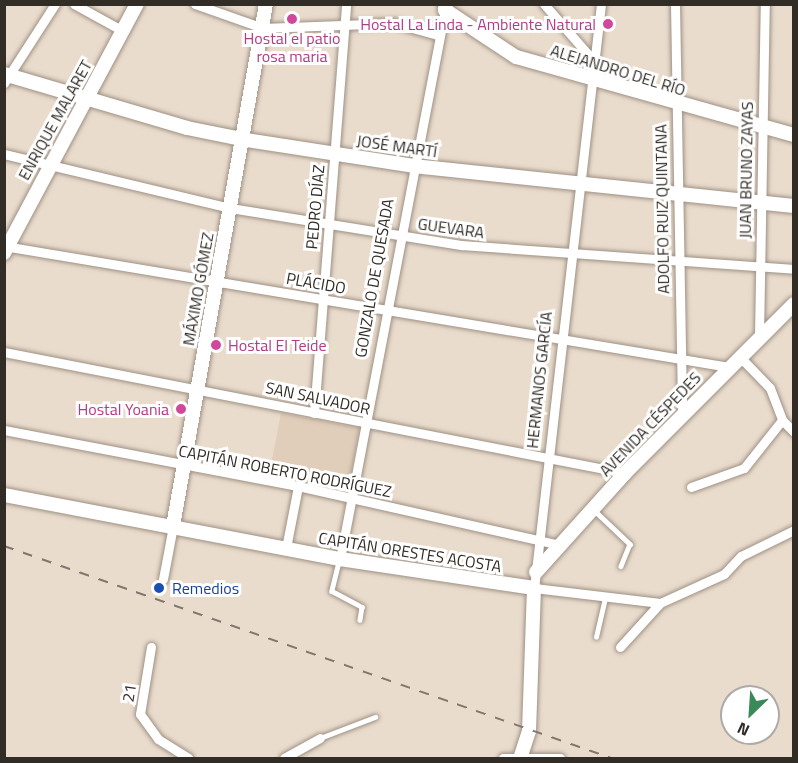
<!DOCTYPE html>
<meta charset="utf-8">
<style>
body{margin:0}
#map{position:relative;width:798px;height:763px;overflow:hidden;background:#eadccd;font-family:"Titillium Web",sans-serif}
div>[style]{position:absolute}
.built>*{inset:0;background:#e0cdba}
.roads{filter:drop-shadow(0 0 2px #9e9184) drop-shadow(0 0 2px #9e9184)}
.lane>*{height:4.5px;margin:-2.25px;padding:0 2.25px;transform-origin:2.25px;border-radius:2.25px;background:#fff}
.street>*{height:9px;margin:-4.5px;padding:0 4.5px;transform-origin:4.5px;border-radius:4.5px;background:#fff}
.secondary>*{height:14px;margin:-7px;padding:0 7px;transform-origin:7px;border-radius:7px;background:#fff}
.rail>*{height:2px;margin-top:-1px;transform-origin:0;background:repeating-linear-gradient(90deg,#7f766d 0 10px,transparent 0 20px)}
.dots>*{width:16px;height:16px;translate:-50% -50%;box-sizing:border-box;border:3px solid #fff;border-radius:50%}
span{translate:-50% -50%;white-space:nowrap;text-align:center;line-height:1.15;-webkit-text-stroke:6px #fff;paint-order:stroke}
.hotel-label{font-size:16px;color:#b23c85}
.right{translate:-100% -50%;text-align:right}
.left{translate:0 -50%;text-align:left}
.street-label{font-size:16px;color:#312c26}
.transit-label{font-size:16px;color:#164399}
.frame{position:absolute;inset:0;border:6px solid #312c26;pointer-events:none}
.north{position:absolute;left:720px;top:685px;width:60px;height:60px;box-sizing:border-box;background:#fff;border:2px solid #adaba8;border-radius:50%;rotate:205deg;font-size:16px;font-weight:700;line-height:24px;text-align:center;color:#312c26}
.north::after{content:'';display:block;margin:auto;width:21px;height:27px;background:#398959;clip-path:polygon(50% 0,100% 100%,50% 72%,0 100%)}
</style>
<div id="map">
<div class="built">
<div style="clip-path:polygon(281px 413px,359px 428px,348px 490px,269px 475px)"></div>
</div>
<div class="roads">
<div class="lane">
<div style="left:594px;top:510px;width:50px;rotate:43.4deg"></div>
<div style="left:630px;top:544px;width:24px;rotate:112deg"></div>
<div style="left:339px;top:562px;width:30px;rotate:104deg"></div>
<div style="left:332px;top:591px;width:34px;rotate:28deg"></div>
<div style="left:362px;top:607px;width:13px;rotate:99deg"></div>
<div style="left:596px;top:637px;width:40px;rotate:-77deg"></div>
<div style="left:320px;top:738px;width:59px;rotate:-20.9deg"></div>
</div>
<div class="street">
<div style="left:74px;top:4px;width:56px;rotate:28.9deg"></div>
<div style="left:195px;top:4px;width:72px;rotate:19.4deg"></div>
<div style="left:263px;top:28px;width:131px;rotate:-2.2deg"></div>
<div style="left:394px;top:23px;width:46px;rotate:15.3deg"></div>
<div style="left:544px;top:4px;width:74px;rotate:48.8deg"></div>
<div style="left:601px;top:4px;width:588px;rotate:96.54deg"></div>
<div style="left:534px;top:588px;width:127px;rotate:6.8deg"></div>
<div style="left:660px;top:603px;width:70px;rotate:-24.4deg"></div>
<div style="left:724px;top:574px;width:25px;rotate:-47deg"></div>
<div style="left:741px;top:556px;width:59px;rotate:-26.1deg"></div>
<div style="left:675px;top:4px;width:410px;rotate:89deg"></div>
<div style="left:4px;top:83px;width:94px;rotate:-57.2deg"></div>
<div style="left:4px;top:154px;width:232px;rotate:13.4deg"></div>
<div style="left:230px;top:208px;width:234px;rotate:9.1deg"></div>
<div style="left:461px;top:245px;width:334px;rotate:4.1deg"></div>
<div style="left:4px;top:246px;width:735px;rotate:9.48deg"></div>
<div style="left:759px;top:336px;width:332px;rotate:-89deg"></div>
<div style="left:4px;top:352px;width:633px;rotate:11.03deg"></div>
<div style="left:740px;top:357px;width:43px;rotate:45.9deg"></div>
<div style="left:770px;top:388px;width:34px;rotate:69deg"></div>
<div style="left:782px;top:420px;width:17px;rotate:45deg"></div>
<div style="left:314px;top:413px;width:410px;rotate:-85.5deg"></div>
<div style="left:4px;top:430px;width:299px;rotate:10.8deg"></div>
<div style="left:298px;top:486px;width:268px;rotate:12.7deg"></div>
<div style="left:691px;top:487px;width:56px;rotate:-19.7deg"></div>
<div style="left:744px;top:468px;width:61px;rotate:-51.6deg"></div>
<div style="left:286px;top:548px;width:63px;rotate:-79deg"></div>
<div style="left:340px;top:559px;width:559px;rotate:-79.17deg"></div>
<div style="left:163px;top:579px;width:54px;rotate:-79.3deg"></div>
<div style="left:151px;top:647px;width:68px;rotate:99.3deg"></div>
<div style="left:140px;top:714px;width:31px;rotate:54deg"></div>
<div style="left:158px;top:739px;width:36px;rotate:32deg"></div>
<div style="left:620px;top:647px;width:59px;rotate:-47.7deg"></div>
<div style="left:284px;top:758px;width:41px;rotate:-29.1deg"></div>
<div style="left:503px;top:758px;width:57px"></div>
</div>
<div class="secondary">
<div style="left:446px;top:4px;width:6px;rotate:99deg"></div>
<div style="left:445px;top:10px;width:85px;rotate:33.5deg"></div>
<div style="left:516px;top:57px;width:289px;rotate:15.7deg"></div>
<div style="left:4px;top:74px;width:191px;rotate:16.4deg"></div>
<div style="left:187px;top:128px;width:60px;rotate:11.5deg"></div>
<div style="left:246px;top:140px;width:169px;rotate:8.8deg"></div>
<div style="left:413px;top:166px;width:383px;rotate:6deg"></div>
<div style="left:4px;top:253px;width:282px;rotate:-61.9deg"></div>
<div style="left:4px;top:495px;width:342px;rotate:10.8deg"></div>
<div style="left:340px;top:559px;width:196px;rotate:8.5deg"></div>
<div style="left:534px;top:588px;width:143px;rotate:92deg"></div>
<div style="left:529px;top:731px;width:28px;rotate:108deg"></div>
<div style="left:173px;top:526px;width:530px;rotate:-79.9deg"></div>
<div style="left:536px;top:572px;width:133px;rotate:-48deg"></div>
<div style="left:625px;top:473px;width:239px;rotate:-45deg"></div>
</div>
</div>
<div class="rail">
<div style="left:4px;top:546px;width:643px;rotate:19.25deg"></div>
</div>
<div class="dots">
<div style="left:292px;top:19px;background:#d1479c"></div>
<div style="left:608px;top:24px;background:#d1479c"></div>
<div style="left:216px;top:345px;background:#d1479c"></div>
<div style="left:181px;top:409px;background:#d1479c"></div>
<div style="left:159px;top:588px;background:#1a4fb4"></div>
</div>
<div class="hotel-label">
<span class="right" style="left:596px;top:24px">Hostal La Linda - Ambiente Natural</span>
<span style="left:292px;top:47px">Hostal el patio<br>rosa maria</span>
<span class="left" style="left:228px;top:345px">Hostal El Teide</span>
<span class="right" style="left:169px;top:409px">Hostal Yoania</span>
</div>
<div class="street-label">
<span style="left:618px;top:70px;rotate:17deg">ALEJANDRO DEL RÍO</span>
<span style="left:55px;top:120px;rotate:-61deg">ENRIQUE MALARET</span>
<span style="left:397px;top:146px;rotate:8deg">JOSÉ MARTÍ</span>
<span style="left:746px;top:170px;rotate:-89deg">JUAN BRUNO ZAYAS</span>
<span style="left:315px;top:207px;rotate:-85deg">PEDRO DÍAZ</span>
<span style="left:662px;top:209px;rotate:-91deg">ADOLFO RUIZ QUINTANA</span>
<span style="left:451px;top:228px;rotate:8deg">GUEVARA</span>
<span style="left:374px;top:278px;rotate:-80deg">GONZALO DE QUESADA</span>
<span style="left:316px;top:283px;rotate:10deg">PLÁCIDO</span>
<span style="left:198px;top:289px;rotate:-80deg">MÁXIMO GÓMEZ</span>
<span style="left:539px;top:380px;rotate:-84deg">HERMANOS GARCÍA</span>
<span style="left:318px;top:398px;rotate:12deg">SAN SALVADOR</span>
<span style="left:650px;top:424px;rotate:-46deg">AVENIDA CÉSPEDES</span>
<span style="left:285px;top:471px;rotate:11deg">CAPITÁN ROBERTO RODRÍGUEZ</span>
<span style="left:410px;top:552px;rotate:9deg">CAPITÁN ORESTES ACOSTA</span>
<span style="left:129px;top:693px;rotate:-81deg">21</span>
</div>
<div class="transit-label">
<span class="left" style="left:172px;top:588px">Remedios</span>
</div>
<div class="frame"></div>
<div class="north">N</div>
</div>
